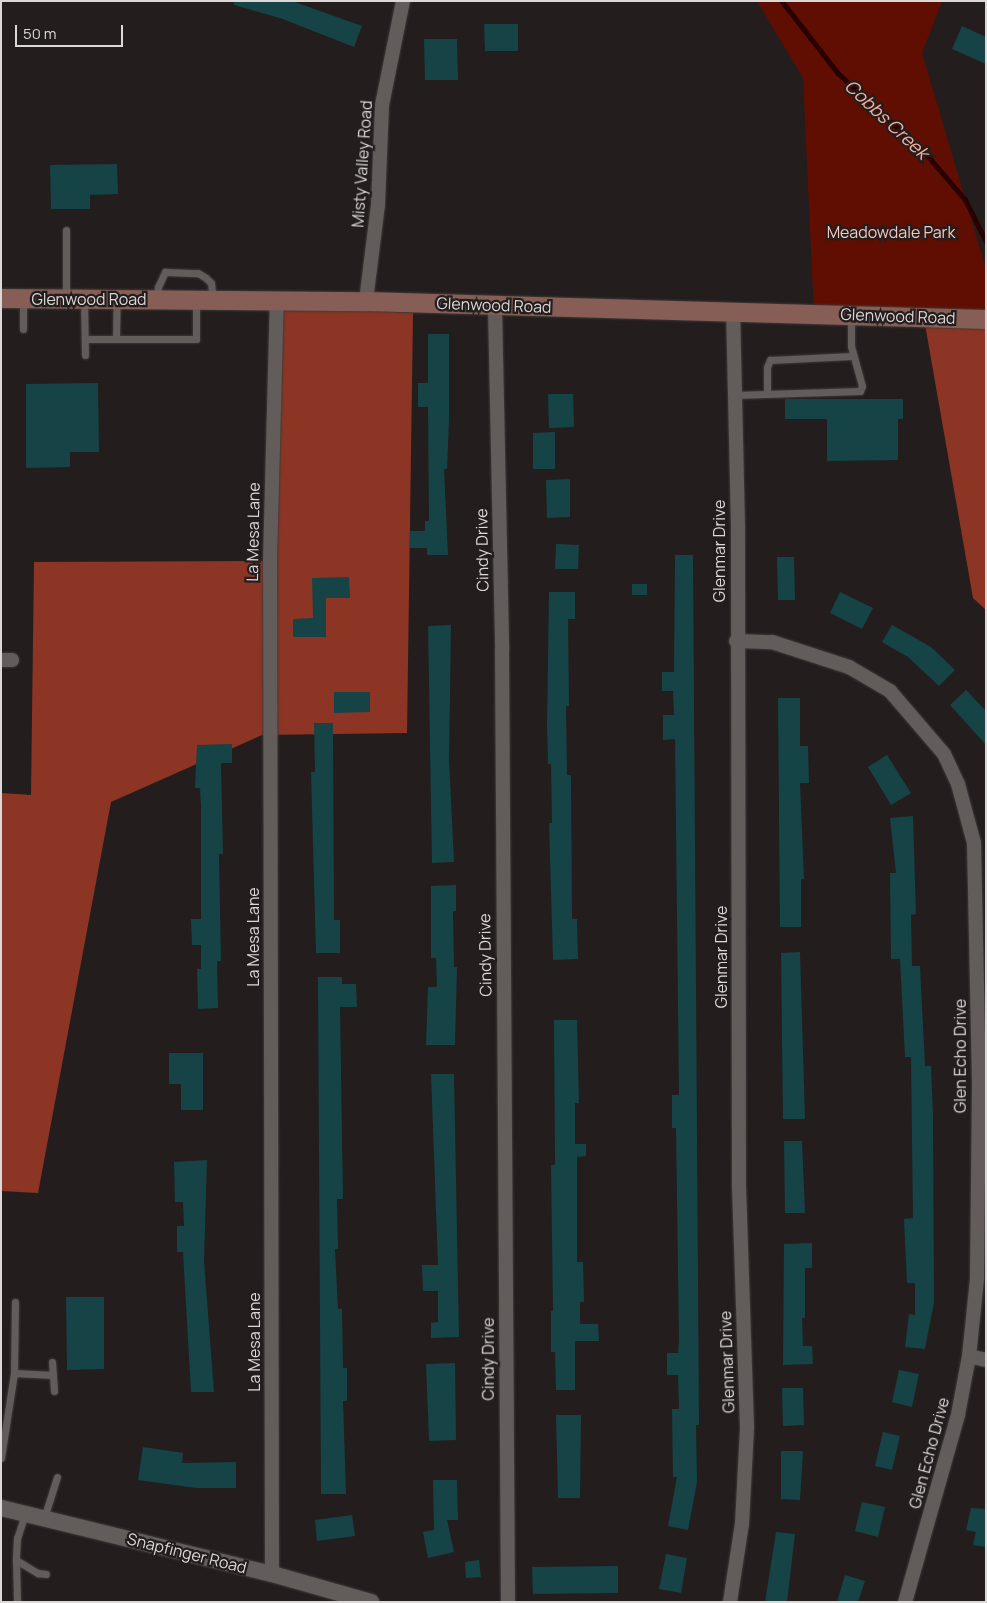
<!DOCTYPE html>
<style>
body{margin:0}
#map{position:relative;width:987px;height:1603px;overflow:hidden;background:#231e1d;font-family:Manrope,sans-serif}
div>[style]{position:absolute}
.green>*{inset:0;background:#610e02}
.forest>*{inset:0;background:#8d3525}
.stream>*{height:4.5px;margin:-2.25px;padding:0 2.25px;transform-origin:2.25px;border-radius:2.25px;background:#280000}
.building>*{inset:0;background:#154346}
.roads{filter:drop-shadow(0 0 1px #3e3a39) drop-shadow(0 0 1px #3e3a39)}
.service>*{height:7px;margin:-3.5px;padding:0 3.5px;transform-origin:3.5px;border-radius:3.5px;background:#625c5a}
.minor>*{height:14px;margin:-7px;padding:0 7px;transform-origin:7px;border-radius:7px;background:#625c5a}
.tertiary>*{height:16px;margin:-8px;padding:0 8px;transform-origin:8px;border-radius:8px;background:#625c5a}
.secondary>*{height:19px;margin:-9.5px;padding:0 9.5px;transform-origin:9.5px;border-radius:9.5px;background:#865e56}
span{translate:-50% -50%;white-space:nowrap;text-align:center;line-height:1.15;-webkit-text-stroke:4.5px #231e1d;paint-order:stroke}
.street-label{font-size:16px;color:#dcd8d8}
.park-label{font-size:16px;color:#fac6bb}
.water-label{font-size:18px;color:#faae9f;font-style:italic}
.frame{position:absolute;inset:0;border:2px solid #dcd8d8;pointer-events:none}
.scale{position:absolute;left:15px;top:25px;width:108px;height:22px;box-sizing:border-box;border:2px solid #dcd8d8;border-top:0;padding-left:6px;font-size:15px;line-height:18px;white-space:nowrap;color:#dcd8d8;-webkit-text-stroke:4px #231e1d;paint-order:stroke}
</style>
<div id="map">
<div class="green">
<div style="clip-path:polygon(757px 1px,942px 1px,922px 53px,986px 269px,986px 315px,814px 313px,803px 78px)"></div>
</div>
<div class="forest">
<div style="clip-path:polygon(279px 306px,413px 313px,407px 733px,262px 735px,111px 802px,38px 1193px,1px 1191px,1px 793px,31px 795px,34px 562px,270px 561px)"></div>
<div style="clip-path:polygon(923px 313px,986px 315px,986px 610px,973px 598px)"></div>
</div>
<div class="stream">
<div style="left:782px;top:1px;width:91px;rotate:52.1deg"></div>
<div style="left:838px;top:73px;width:122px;rotate:42.7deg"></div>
<div style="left:928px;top:156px;width:57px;rotate:49.3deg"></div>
<div style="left:965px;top:199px;width:47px;rotate:63.4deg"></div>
</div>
<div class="building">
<div style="clip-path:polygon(234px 1px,292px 1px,362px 26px,354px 47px,280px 18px,234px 5px)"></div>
<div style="clip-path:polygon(484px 24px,518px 24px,518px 51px,485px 51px)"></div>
<div style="clip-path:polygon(962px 26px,986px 37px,986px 64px,952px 49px)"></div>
<div style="clip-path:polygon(424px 39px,457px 39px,458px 80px,425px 80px)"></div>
<div style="clip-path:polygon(117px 164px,118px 194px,90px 195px,90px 209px,51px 209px,50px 165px)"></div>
<div style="clip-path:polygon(428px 334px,449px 334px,449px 421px,447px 469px,444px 469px,448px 555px,427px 555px,427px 548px,410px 548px,410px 531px,425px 531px,425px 521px,429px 521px,428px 407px,418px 407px,418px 383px,428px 383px)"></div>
<div style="clip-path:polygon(98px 383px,99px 452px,70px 452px,70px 467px,26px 468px,26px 384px)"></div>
<div style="clip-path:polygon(548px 394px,573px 394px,574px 427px,549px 428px)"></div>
<div style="clip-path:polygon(785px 399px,903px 399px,903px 419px,898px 419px,898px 460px,827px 461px,827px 419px,785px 419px)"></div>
<div style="clip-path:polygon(555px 432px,555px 469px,533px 469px,533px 433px)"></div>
<div style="clip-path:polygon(570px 479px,570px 517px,547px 518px,546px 480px)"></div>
<div style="clip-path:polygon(556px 544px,579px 545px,578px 569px,555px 569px)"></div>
<div style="clip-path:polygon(675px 555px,693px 555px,699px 1425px,696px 1425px,697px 1482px,688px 1530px,668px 1526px,677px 1477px,673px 1477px,672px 1409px,679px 1409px,678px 1375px,667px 1375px,667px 1353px,678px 1353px,679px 1341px,676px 1128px,672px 1128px,672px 1095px,679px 1095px,675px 739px,663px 740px,663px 715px,674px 715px,673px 691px,662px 691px,662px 672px,674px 672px)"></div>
<div style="clip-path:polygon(777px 557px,794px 557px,795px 600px,778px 600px)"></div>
<div style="clip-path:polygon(349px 577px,350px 598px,326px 598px,326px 637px,293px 637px,293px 619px,313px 618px,312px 578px)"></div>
<div style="clip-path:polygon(632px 584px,647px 584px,647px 595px,632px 595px)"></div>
<div style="clip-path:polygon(549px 592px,575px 592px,575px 619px,568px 619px,569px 706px,566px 706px,567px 775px,571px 775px,572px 919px,577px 919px,578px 959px,553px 960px,549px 823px,552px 823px,551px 764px,548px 764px,547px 727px)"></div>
<div style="clip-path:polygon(840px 592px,873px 608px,862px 629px,830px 613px)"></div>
<div style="clip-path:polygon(451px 625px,449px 759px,454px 862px,432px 863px,428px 626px)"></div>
<div style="clip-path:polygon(892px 625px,931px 647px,955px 670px,939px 686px,908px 657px,882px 642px)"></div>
<div style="clip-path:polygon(966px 690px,986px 711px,986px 745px,950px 705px)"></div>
<div style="clip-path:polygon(334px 692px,370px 692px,370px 712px,334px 713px)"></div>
<div style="clip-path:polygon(778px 698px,800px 698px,800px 746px,808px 746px,809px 783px,800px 783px,804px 879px,801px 879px,801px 927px,780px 927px)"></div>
<div style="clip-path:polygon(314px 723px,333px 723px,334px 920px,340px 920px,340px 953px,316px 953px,311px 772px,315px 772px)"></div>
<div style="clip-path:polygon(232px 744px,232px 763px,221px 763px,223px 854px,219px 854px,221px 961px,217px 961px,218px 1008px,198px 1009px,197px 969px,201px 969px,201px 945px,192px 945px,191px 919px,201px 919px,201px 807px,200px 788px,195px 788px,197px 745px)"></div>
<div style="clip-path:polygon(887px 755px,911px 793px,891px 805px,868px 767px)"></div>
<div style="clip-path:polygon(913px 816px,916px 914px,911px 915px,912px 966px,920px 966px,925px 1066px,931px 1066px,933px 1114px,934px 1302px,925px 1349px,905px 1347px,909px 1314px,915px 1315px,915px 1283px,907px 1283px,904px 1219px,913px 1218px,911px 1057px,905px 1057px,900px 959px,891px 959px,890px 873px,896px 873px,890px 818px)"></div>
<div style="clip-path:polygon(456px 885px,456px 911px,453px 911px,454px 967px,457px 967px,455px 1045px,426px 1045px,428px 987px,437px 987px,436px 958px,431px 958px,431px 886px)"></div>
<div style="clip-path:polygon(800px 952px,805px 1119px,783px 1119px,781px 953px)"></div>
<div style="clip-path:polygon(318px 977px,342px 977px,342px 984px,356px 984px,357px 1007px,340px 1007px,343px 1199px,337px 1199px,338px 1249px,335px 1249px,338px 1309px,342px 1309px,343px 1368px,347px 1368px,347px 1401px,343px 1401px,346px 1494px,321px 1494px)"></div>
<div style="clip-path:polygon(554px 1020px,577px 1020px,579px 1103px,575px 1103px,575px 1144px,586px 1144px,586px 1156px,577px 1157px,577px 1262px,583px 1262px,584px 1302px,580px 1302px,580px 1324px,598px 1324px,599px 1341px,575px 1341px,575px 1390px,556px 1390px,555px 1352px,551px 1352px,551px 1311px,553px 1311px,551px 1165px,555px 1165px)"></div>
<div style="clip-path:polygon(169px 1053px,203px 1053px,203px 1110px,181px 1110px,181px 1084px,169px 1084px)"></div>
<div style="clip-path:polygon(431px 1074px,454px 1074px,459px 1337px,431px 1338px,431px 1323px,438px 1322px,438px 1291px,423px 1291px,422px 1265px,438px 1265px)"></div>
<div style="clip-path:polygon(784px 1141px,802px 1141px,805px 1213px,785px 1213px)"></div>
<div style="clip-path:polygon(207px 1160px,204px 1261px,214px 1392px,191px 1392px,183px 1252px,177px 1252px,177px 1226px,184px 1226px,183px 1202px,175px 1202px,174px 1162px)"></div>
<div style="clip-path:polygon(812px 1243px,812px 1268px,805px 1268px,805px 1318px,802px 1318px,803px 1346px,812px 1346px,813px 1364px,783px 1365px,784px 1244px)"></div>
<div style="clip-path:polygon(66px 1297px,104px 1297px,104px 1369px,67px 1370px)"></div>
<div style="clip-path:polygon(455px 1363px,456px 1440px,429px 1441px,426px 1364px)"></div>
<div style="clip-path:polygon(899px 1370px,919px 1374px,912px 1407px,892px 1402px)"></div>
<div style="clip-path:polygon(782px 1388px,803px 1388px,804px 1425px,783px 1426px)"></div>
<div style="clip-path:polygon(556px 1415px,581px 1415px,580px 1498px,558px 1498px)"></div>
<div style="clip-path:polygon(883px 1432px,900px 1436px,892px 1470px,875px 1466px)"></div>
<div style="clip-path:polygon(143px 1447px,183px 1453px,182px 1463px,236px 1462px,236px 1488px,196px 1488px,138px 1480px)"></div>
<div style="clip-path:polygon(781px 1451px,803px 1451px,800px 1500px,781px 1499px)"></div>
<div style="clip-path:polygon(433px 1480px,457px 1480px,458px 1520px,447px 1520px,454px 1552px,428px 1558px,423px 1532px,434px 1530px)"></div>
<div style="clip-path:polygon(862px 1502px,885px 1507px,878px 1537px,855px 1531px)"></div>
<div style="clip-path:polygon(971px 1508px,986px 1509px,986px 1547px,973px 1545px,976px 1532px,966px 1530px)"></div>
<div style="clip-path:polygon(352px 1515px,355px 1536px,317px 1541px,315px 1520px)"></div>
<div style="clip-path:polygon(776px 1532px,795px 1534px,787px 1602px,765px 1602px)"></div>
<div style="clip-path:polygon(666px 1554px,687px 1558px,681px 1593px,659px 1589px)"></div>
<div style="clip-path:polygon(479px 1560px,481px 1577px,466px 1578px,465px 1562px)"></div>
<div style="clip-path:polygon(618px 1566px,618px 1593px,533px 1594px,532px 1567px)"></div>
<div style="clip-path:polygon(845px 1575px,865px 1581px,858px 1602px,837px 1602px)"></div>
</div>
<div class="roads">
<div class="service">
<div style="left:66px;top:298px;width:68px;rotate:-90deg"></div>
<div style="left:23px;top:299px;width:30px;rotate:90deg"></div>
<div style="left:84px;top:299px;width:56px;rotate:89deg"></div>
<div style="left:157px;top:299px;width:12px;rotate:-85deg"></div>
<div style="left:158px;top:287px;width:17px;rotate:-65deg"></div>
<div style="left:165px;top:272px;width:33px;rotate:2deg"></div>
<div style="left:198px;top:273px;width:9px;rotate:32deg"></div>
<div style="left:206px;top:278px;width:7px;rotate:45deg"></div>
<div style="left:211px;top:283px;width:16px;rotate:83deg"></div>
<div style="left:85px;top:339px;width:111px"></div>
<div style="left:196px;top:339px;width:38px;rotate:-90deg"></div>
<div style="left:116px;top:339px;width:39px;rotate:-89deg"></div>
<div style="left:767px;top:394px;width:27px;rotate:-90deg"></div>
<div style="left:767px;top:367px;width:8px;rotate:-67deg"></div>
<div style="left:770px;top:360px;width:82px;rotate:-2.8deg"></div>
<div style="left:735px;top:395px;width:125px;rotate:-1.8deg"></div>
<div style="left:860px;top:391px;width:5px;rotate:-68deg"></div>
<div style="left:862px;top:386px;width:41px;rotate:-105.4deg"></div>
<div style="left:851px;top:346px;width:30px;rotate:-90deg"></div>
<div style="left:15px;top:1302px;width:71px;rotate:90.8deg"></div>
<div style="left:14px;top:1373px;width:39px;rotate:3deg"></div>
<div style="left:52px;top:1362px;width:29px;rotate:86deg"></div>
<div style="left:1px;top:1458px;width:86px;rotate:-81.3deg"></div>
<div style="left:25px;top:1514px;width:25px;rotate:108deg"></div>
<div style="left:17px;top:1538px;width:22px;rotate:93deg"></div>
<div style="left:16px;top:1560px;width:26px;rotate:31deg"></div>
<div style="left:38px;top:1573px;width:8px;rotate:7deg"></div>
<div style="left:44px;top:1518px;width:43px;rotate:-72.4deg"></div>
<div style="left:16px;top:1560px;width:42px;rotate:88.6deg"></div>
</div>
<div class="minor">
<div style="left:366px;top:301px;width:97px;rotate:-82.9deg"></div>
<div style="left:378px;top:205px;width:100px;rotate:-87.7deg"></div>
<div style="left:382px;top:105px;width:106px;rotate:-78.6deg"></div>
<div style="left:495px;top:307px;width:344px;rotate:88.8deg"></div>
<div style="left:502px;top:651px;width:951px;rotate:89.64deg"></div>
<div style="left:736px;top:641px;width:36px;rotate:2deg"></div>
<div style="left:772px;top:642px;width:81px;rotate:18deg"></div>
<div style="left:849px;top:667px;width:48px;rotate:30.3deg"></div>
<div style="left:890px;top:691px;width:83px;rotate:49.4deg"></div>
<div style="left:944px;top:754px;width:33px;rotate:65deg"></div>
<div style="left:958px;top:784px;width:61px;rotate:74.8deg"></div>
<div style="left:974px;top:843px;width:243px;rotate:88.8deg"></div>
<div style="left:979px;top:1086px;width:193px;rotate:90.6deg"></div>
<div style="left:977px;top:1279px;width:77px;rotate:95.9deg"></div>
<div style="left:969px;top:1356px;width:60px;rotate:100.6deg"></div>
<div style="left:958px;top:1415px;width:194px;rotate:105.8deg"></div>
<div style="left:1px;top:660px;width:11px"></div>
<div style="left:969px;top:1356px;width:17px;rotate:13deg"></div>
<div style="left:272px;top:1574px;width:1013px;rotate:-90.11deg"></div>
<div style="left:270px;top:561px;width:261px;rotate:-88.5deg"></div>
<div style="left:730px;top:1602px;width:79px;rotate:-81.3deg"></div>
<div style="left:742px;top:1524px;width:97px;rotate:-87deg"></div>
<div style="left:747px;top:1427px;width:239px;rotate:-91.9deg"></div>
<div style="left:739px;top:1188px;width:661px;rotate:-90.09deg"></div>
<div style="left:738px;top:527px;width:217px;rotate:-91.3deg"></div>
</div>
<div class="tertiary">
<div style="left:1px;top:1508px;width:279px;rotate:13.7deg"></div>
<div style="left:272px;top:1574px;width:103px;rotate:15.8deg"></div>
</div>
<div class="secondary">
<div style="left:1px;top:298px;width:365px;rotate:0.5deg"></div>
<div style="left:366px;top:301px;width:620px;rotate:1.66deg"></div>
</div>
</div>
<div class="street-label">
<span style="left:362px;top:164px;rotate:-86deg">Misty Valley Road</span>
<span style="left:89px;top:299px">Glenwood Road</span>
<span style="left:494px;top:305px;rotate:2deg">Glenwood Road</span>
<span style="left:898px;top:316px;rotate:2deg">Glenwood Road</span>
<span style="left:253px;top:532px;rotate:-89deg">La Mesa Lane</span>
<span style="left:482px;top:550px;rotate:-91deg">Cindy Drive</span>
<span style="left:719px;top:551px;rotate:-90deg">Glenmar Drive</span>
<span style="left:253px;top:937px;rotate:-90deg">La Mesa Lane</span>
<span style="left:485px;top:955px;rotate:-91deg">Cindy Drive</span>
<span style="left:721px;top:957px;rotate:-90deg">Glenmar Drive</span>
<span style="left:960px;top:1056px;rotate:-90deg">Glen Echo Drive</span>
<span style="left:254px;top:1342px;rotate:-90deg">La Mesa Lane</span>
<span style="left:488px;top:1359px;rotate:-90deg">Cindy Drive</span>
<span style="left:727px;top:1362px;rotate:-92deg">Glenmar Drive</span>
<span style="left:929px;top:1453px;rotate:-75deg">Glen Echo Drive</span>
<span style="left:187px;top:1553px;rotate:14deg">Snapfinger Road</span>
</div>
<div class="park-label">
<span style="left:891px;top:232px">Meadowdale Park</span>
</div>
<div class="water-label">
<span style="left:887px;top:119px;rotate:43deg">Cobbs Creek</span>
</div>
<div class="frame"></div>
<div class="scale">50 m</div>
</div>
